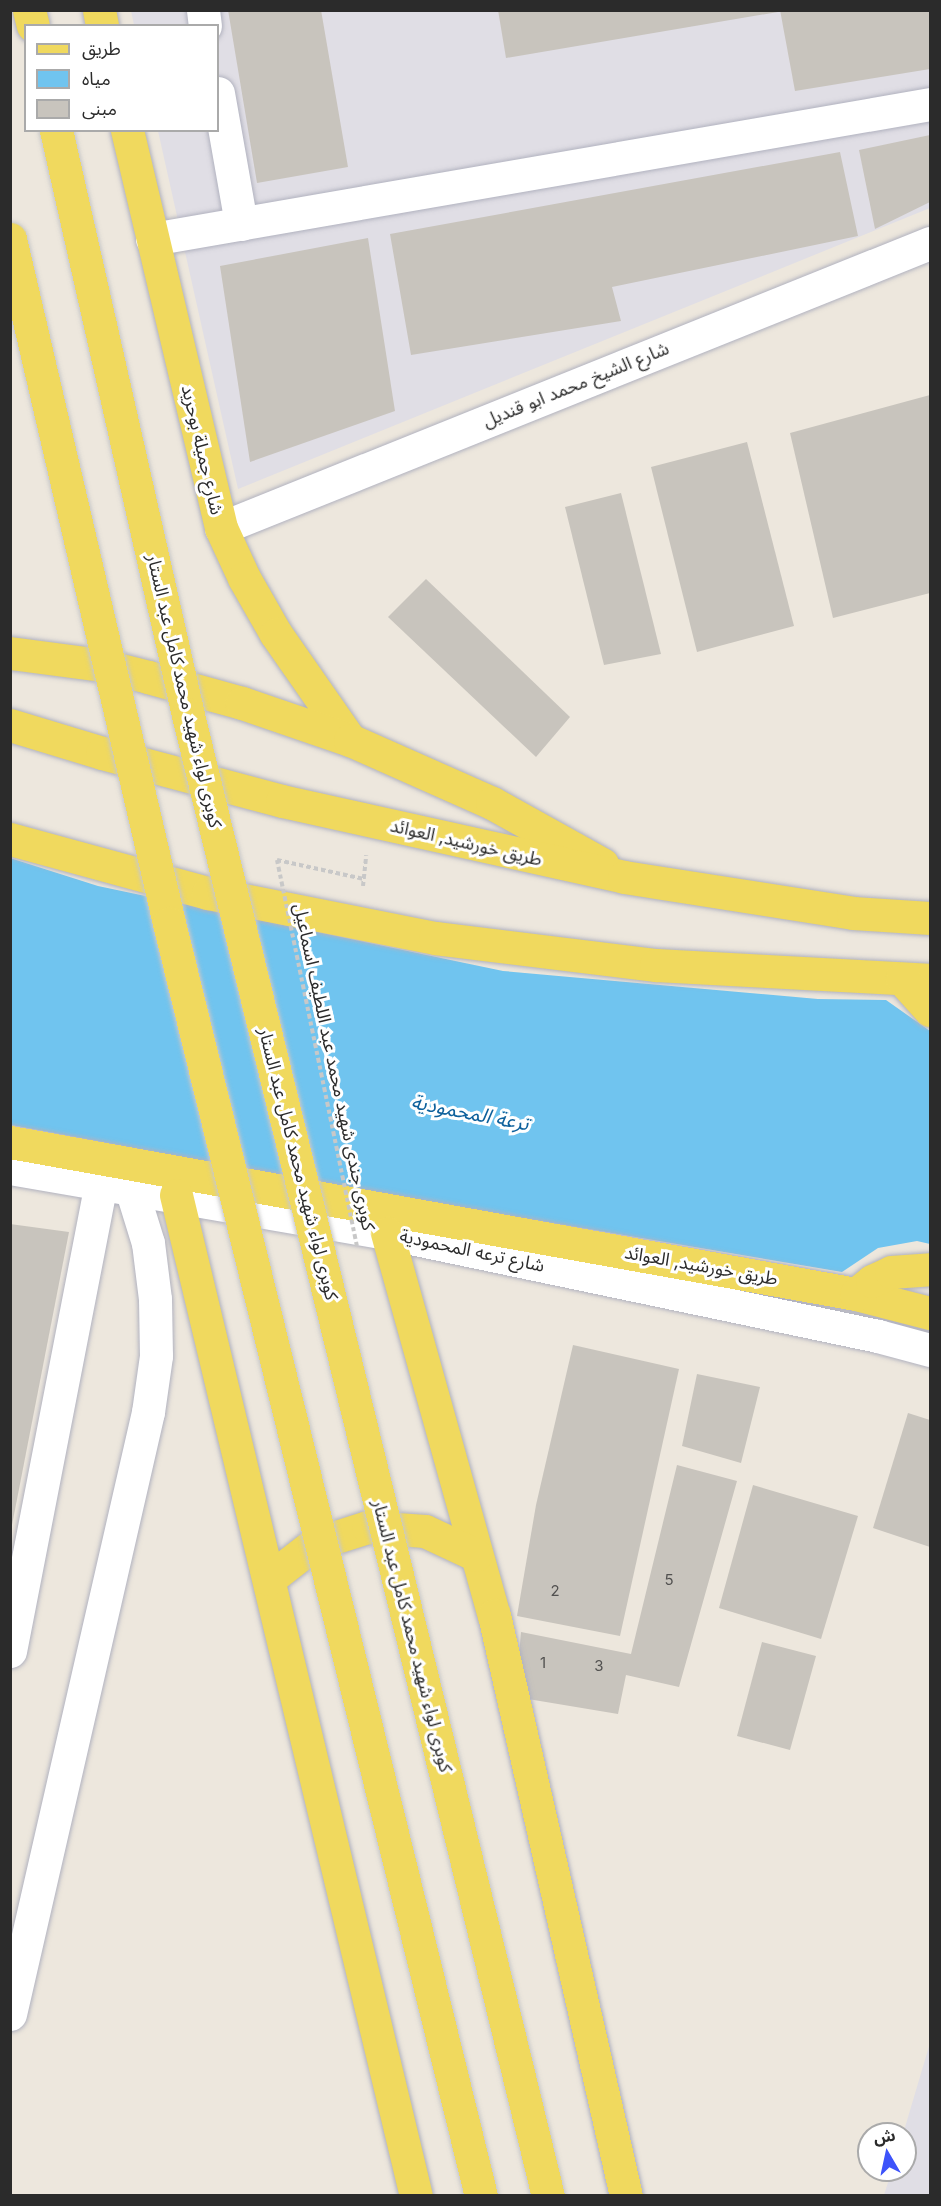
<!DOCTYPE html>
<meta charset="utf-8">
<style>
body{margin:0}
#map{position:relative;width:941px;height:2206px;overflow:hidden;background:#ede7dd;font-family:Inter,"Noto Sans Arabic",sans-serif}
div>[style]{position:absolute}
.industrial>*{inset:0;background:#e0dee5}
.water>*{inset:0;background:#70c4ef}
.building>*{inset:0;background:#c8c4bd}
.path>*{height:4px;margin-top:-2px;transform-origin:0;background:repeating-linear-gradient(90deg,#c8c8c8 0 4.5px,transparent 0 7.5px)}
.roads{filter:drop-shadow(0 0 2px #b1b2bf) drop-shadow(0 0 2px #b1b2bf)}
.minor>*{height:33px;margin:-16.5px;padding:0 16.5px;transform-origin:16.5px;border-radius:16.5px;background:#fff}
.major>*{height:33px;margin:-16.5px;padding:0 16.5px;transform-origin:16.5px;border-radius:16.5px;background:#f0d95e}
.path-bridge>*{height:4px;margin-top:-2px;transform-origin:0;background:repeating-linear-gradient(90deg,#c8c8c8 0 4.5px,transparent 0 7.5px)}
.bridges{filter:drop-shadow(0 0 2px #c8c8c8) drop-shadow(0 0 2px #c8c8c8)}
.major-bridge>*{height:33px;margin:-16.5px;padding:0 16.5px;transform-origin:16.5px;border-radius:16.5px;background:#f0d95e}
span{translate:-50% -50%;white-space:nowrap;text-align:center;line-height:1.15;-webkit-text-stroke:6px #fff;paint-order:stroke}
.number-label{font-size:15px;color:#525150}
.number-label span{-webkit-text-stroke-width:0}
.street-label{font-size:18px;color:#2b2b2b}
.water-label{font-size:20px;color:#0e619c;font-style:italic}
.frame{position:absolute;inset:0;border:12px solid #2b2b2b;pointer-events:none}
.legend{position:absolute;left:24px;top:24px;width:195px;height:108px;box-sizing:border-box;background:#fff;border:2px solid #aaa;margin:0;padding:8px 10px;list-style:none;font-size:18px;color:#2b2b2b}
.legend li{display:flex;align-items:center;gap:12px;height:30px}
.legend b{width:30px;border:2px solid #aaa}
.north{position:absolute;left:857px;top:2122px;width:60px;height:60px;box-sizing:border-box;background:#fff;border:2px solid #aaa;border-radius:50%;rotate:351deg;font-size:16px;font-weight:700;line-height:24px;text-align:center;color:#2b2b2b}
.north::after{content:'';display:block;margin:auto;width:21px;height:27px;background:#3d53fa;clip-path:polygon(50% 0,100% 100%,50% 72%,0 100%)}
</style>
<div id="map">
<div class="industrial">
<div style="clip-path:polygon(131px 11px,930px 11px,930px 208px,238px 489px,158px 131px,218px 130px,218px 26px,134px 25px)"></div>
<div style="clip-path:polygon(930px 2043px,930px 2195px,884px 2195px,892px 2170px,905px 2170px,903px 2134px)"></div>
</div>
<div class="water">
<div style="clip-path:polygon(10px 858px,98px 886px,503px 971px,818px 999px,886px 1000px,930px 1031px,930px 1244px,917px 1241px,878px 1248px,842px 1272px,381px 1194px,11px 1125px)"></div>
</div>
<div class="building">
<div style="clip-path:polygon(228px 10px,321px 10px,348px 167px,257px 183px)"></div>
<div style="clip-path:polygon(498px 10px,778px 10px,778px 12px,506px 58px)"></div>
<div style="clip-path:polygon(780px 10px,930px 10px,930px 69px,795px 91px)"></div>
<div style="clip-path:polygon(930px 135px,930px 202px,875px 229px,859px 150px)"></div>
<div style="clip-path:polygon(840px 152px,858px 236px,612px 287px,621px 321px,411px 355px,390px 234px)"></div>
<div style="clip-path:polygon(368px 238px,395px 411px,250px 462px,220px 266px)"></div>
<div style="clip-path:polygon(930px 395px,930px 593px,833px 618px,790px 433px)"></div>
<div style="clip-path:polygon(747px 442px,794px 626px,697px 652px,651px 467px)"></div>
<div style="clip-path:polygon(621px 493px,661px 654px,604px 665px,565px 507px)"></div>
<div style="clip-path:polygon(426px 579px,570px 717px,536px 757px,388px 617px)"></div>
<div style="clip-path:polygon(10px 1224px,69px 1232px,12px 1525px,10px 1525px)"></div>
<div style="clip-path:polygon(573px 1345px,679px 1369px,620px 1636px,517px 1616px,536px 1505px)"></div>
<div style="clip-path:polygon(697px 1374px,760px 1387px,741px 1463px,682px 1446px)"></div>
<div style="clip-path:polygon(908px 1413px,930px 1420px,930px 1547px,873px 1528px)"></div>
<div style="clip-path:polygon(677px 1465px,737px 1481px,679px 1687px,626px 1675px,618px 1714px,528px 1699px,518px 1668px,521px 1632px,631px 1654px)"></div>
<div style="clip-path:polygon(753px 1485px,858px 1516px,821px 1639px,719px 1608px)"></div>
<div style="clip-path:polygon(762px 1642px,816px 1656px,790px 1750px,737px 1736px)"></div>
</div>
<div class="path">
<div style="left:277px;top:860px;width:89px;rotate:12.3deg"></div>
<div style="left:363px;top:886px;width:31px;rotate:-84deg"></div>
</div>
<div class="roads">
<div class="minor">
<div style="left:203px;top:10px;width:16px;rotate:83deg"></div>
<div style="left:218px;top:93px;width:133px;rotate:80deg"></div>
<div style="left:152px;top:239px;width:790px;rotate:-9.84deg"></div>
<div style="left:221px;top:528px;width:764px;rotate:-21.9deg"></div>
<div style="left:10px;top:1168px;width:383px;rotate:9.8deg"></div>
<div style="left:387px;top:1233px;width:502px;rotate:11.85deg"></div>
<div style="left:878px;top:1336px;width:54px;rotate:15.1deg"></div>
<div style="left:10px;top:1651px;width:477px;rotate:-79deg"></div>
<div style="left:10px;top:2014px;width:618px;rotate:-77.09deg"></div>
<div style="left:148px;top:1412px;width:57px;rotate:-81.9deg"></div>
<div style="left:156px;top:1356px;width:57px;rotate:-91deg"></div>
<div style="left:155px;top:1299px;width:56px;rotate:-97.1deg"></div>
<div style="left:148px;top:1243px;width:58px;rotate:-107.2deg"></div>
</div>
<div class="major">
<div style="left:29px;top:10px;width:16px;rotate:76deg"></div>
<div style="left:99px;top:10px;width:16px;rotate:79deg"></div>
<div style="left:127px;top:130px;width:409px;rotate:76.7deg"></div>
<div style="left:221px;top:528px;width:55px;rotate:65.3deg"></div>
<div style="left:244px;top:578px;width:64px;rotate:60.3deg"></div>
<div style="left:276px;top:634px;width:129px;rotate:55.1deg"></div>
<div style="left:10px;top:653px;width:92px;rotate:7.5deg"></div>
<div style="left:101px;top:665px;width:49px;rotate:14.3deg"></div>
<div style="left:148px;top:677px;width:98px;rotate:15.5deg"></div>
<div style="left:242px;top:703px;width:114px;rotate:18.9deg"></div>
<div style="left:350px;top:740px;width:155px;rotate:23.9deg"></div>
<div style="left:492px;top:803px;width:126px;rotate:29deg"></div>
<div style="left:10px;top:725px;width:96px;rotate:16.9deg"></div>
<div style="left:102px;top:753px;width:186px;rotate:14.9deg"></div>
<div style="left:282px;top:801px;width:350px;rotate:12.5deg"></div>
<div style="left:624px;top:877px;width:232px;rotate:8.9deg"></div>
<div style="left:853px;top:913px;width:77px;rotate:3.7deg"></div>
<div style="left:10px;top:839px;width:205px;rotate:15.3deg"></div>
<div style="left:208px;top:893px;width:231px;rotate:11.2deg"></div>
<div style="left:435px;top:938px;width:223px;rotate:7deg"></div>
<div style="left:656px;top:965px;width:274px;rotate:3.1deg"></div>
<div style="left:902px;top:979px;width:42px;rotate:47.9deg"></div>
<div style="left:10px;top:1142px;width:860px;rotate:10.19deg"></div>
<div style="left:856px;top:1294px;width:76px;rotate:14.4deg"></div>
<div style="left:176px;top:1195px;width:1029px;rotate:76.52deg"></div>
<div style="left:387px;top:1233px;width:397px;rotate:74.4deg"></div>
<div style="left:494px;top:1615px;width:596px;rotate:77.2deg"></div>
<div style="left:856px;top:1294px;width:21px;rotate:-39deg"></div>
<div style="left:872px;top:1281px;width:21px;rotate:-25deg"></div>
<div style="left:891px;top:1272px;width:39px;rotate:-4deg"></div>
<div style="left:269px;top:1579px;width:57px;rotate:-37.9deg"></div>
<div style="left:314px;top:1544px;width:57px;rotate:-17.5deg"></div>
<div style="left:368px;top:1527px;width:57px;rotate:4deg"></div>
<div style="left:425px;top:1531px;width:56px;rotate:25.2deg"></div>
</div>
</div>
<div class="path-bridge">
<div style="left:277px;top:860px;width:395px;rotate:78.3deg"></div>
</div>
<div class="bridges">
<div class="major-bridge">
<div style="left:56px;top:130px;width:600px;rotate:77.28deg"></div>
<div style="left:188px;top:715px;width:1524px;rotate:76.34deg"></div>
<div style="left:10px;top:239px;width:702px;rotate:76.91deg"></div>
<div style="left:169px;top:923px;width:1311px;rotate:76.23deg"></div>
</div>
</div>
<div class="number-label">
<span style="left:669px;top:1580px">5</span>
<span style="left:555px;top:1591px">2</span>
<span style="left:543px;top:1663px">1</span>
<span style="left:599px;top:1666px">3</span>
</div>
<div class="street-label">
<span style="left:576px;top:385px;rotate:-22deg">شارع الشيخ محمد ابو قنديل</span>
<span style="left:202px;top:450px;rotate:77deg">شارع جميلة بوحريد</span>
<span style="left:184px;top:691px;rotate:77deg">كوبرى لواء شهيد محمد كامل عبد الستار</span>
<span style="left:466px;top:843px;rotate:13deg">طريق خورشيد, العوائد</span>
<span style="left:334px;top:1067px;rotate:78deg">كوبرى جندى شهيد محمد عبد اللطيف اسماعيل</span>
<span style="left:298px;top:1164px;rotate:76deg">كوبرى لواء شهيد محمد كامل عبد الستار</span>
<span style="left:472px;top:1251px;rotate:12deg">شارع ترعه المحمودية</span>
<span style="left:701px;top:1266px;rotate:10deg">طريق خورشيد, العوائد</span>
<span style="left:412px;top:1636px;rotate:76deg">كوبرى لواء شهيد محمد كامل عبد الستار</span>
</div>
<div class="water-label">
<span style="left:470px;top:1113px;rotate:11deg">ترعة المحمودية</span>
</div>
<div class="frame"></div>
<ul class="legend">
<li><b style="height:8px;background:#f0d95e"></b>طريق</li>
<li><b style="height:16px;background:#70c4ef"></b>مياه</li>
<li><b style="height:16px;background:#c8c4bd"></b>مبنى</li>
</ul>
<div class="north">ش</div>
</div>
